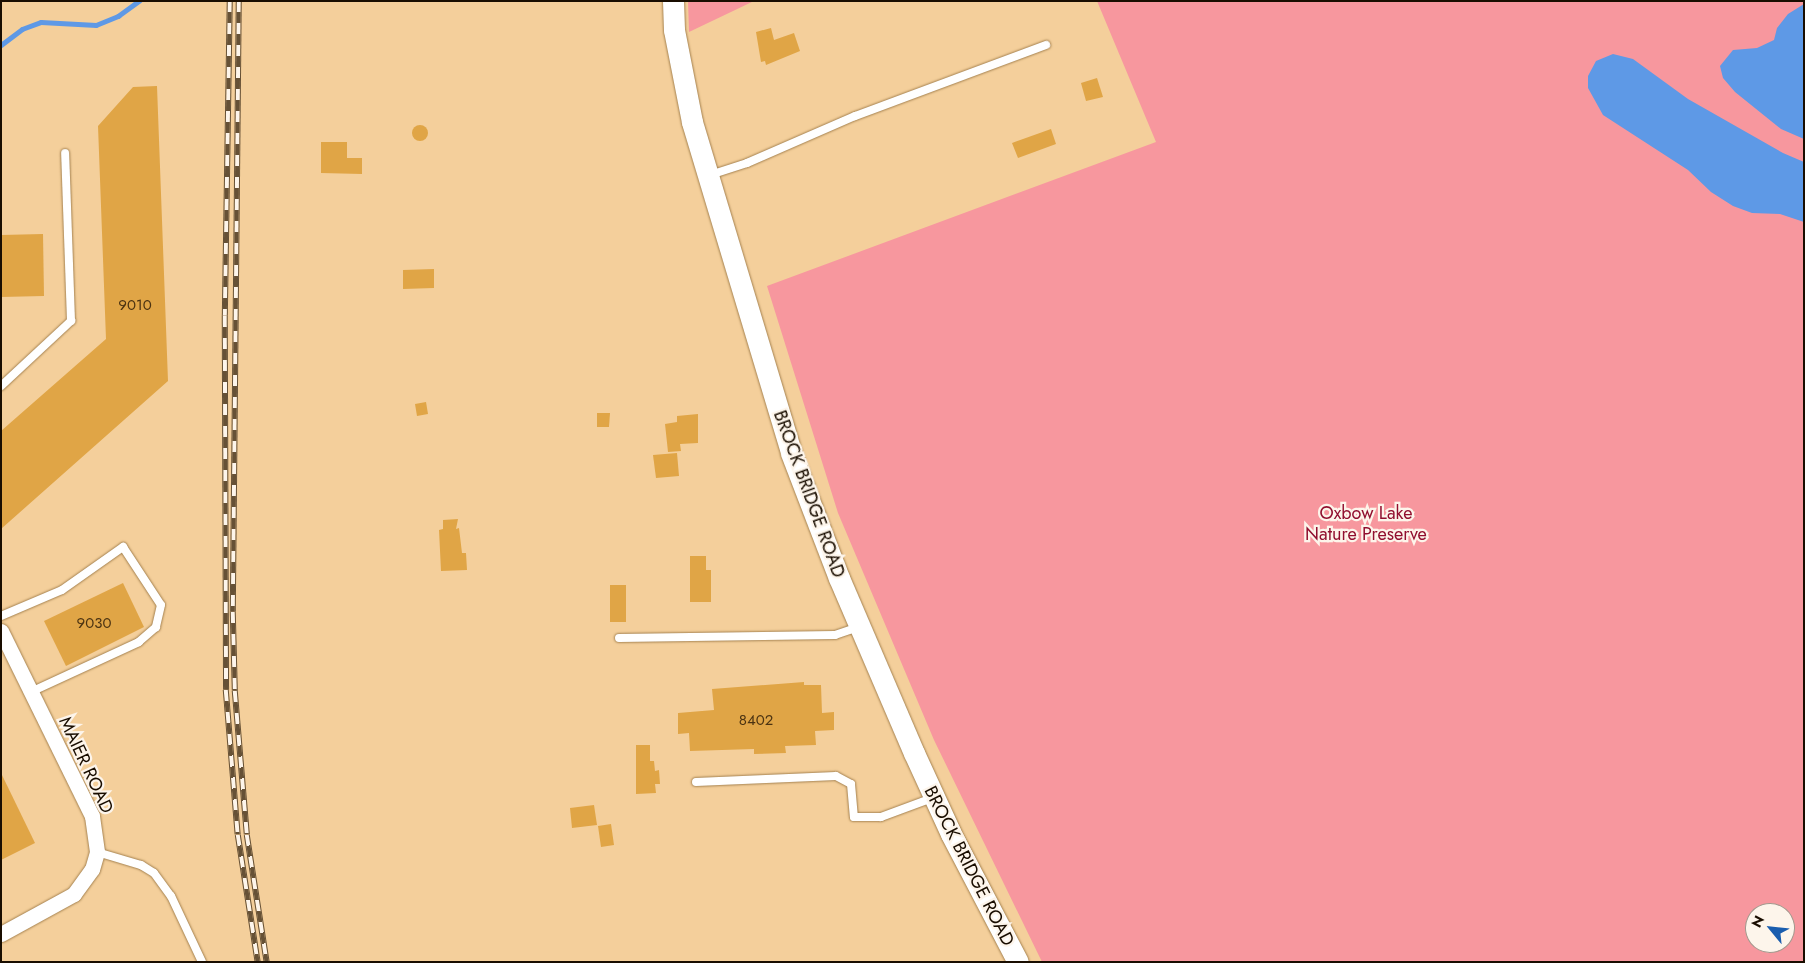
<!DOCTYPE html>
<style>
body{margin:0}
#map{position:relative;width:1805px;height:963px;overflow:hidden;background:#f4cf9b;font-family:Jost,sans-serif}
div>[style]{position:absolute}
.green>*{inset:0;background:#f7979e}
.water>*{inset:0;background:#5e99e6}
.stream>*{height:4.5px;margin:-2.25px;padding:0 2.25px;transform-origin:2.25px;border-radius:2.25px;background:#5e99e6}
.building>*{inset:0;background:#e0a546}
.round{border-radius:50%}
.roads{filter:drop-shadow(0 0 1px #a58250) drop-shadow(0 0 1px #a58250)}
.lane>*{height:8px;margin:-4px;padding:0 4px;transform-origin:4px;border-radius:4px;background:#fff}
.street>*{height:15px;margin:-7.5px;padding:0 7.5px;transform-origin:7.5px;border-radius:7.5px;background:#fff}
.secondary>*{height:21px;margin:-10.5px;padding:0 10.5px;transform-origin:10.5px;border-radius:10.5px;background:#fff}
.rail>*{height:5.5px;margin-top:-2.75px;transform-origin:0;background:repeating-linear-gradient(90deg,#fdf5eb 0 11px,#665136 0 22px);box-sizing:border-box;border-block:1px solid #665136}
span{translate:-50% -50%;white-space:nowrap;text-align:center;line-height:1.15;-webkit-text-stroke:4.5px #fdf5eb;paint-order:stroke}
.number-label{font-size:15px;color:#4b3312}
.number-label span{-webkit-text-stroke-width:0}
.street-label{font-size:18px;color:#190d00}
.park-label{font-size:18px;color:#910f2f}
.frame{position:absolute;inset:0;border:2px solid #190d00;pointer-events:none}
.north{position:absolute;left:1745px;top:903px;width:50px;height:50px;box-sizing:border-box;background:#fdf5eb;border:1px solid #a2988d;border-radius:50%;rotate:298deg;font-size:14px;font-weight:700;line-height:20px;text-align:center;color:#190d00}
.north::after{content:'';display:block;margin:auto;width:18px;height:22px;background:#1a5dae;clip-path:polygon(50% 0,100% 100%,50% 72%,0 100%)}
</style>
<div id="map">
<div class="green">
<div style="clip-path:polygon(688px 1px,754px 1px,689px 32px)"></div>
<div style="clip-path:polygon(evenodd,1097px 1px,1804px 1px,1804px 962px,1042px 962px,934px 740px,838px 513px,767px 286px,1156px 142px,1097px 1px,1755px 913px,1785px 913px,1785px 943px,1755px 943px,1755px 913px)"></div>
</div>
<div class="water">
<div style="clip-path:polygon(1804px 4px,1804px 139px,1781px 129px,1735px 92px,1723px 78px,1720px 66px,1733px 50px,1757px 48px,1774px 40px,1777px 28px,1788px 14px)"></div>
<div style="clip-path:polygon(1613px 54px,1633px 59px,1688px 99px,1783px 153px,1804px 162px,1804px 222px,1780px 214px,1752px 213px,1733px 206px,1711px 192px,1688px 170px,1603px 115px,1588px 88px,1588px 76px,1596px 61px)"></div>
</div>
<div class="stream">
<div style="left:1px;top:45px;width:26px;rotate:-37deg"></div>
<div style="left:22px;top:29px;width:20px;rotate:-20deg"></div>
<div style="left:41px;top:22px;width:55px;rotate:3.1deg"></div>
<div style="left:96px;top:25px;width:24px;rotate:-22deg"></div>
<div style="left:118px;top:16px;width:26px;rotate:-36deg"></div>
</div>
<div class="building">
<div style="clip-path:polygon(771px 28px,774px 40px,794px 33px,800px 51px,766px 65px,765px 61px,761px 62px,756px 32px)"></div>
<div style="clip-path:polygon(1097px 78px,1103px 97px,1086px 101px,1081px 83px)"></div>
<div style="clip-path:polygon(157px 86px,168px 381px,1px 529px,1px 431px,106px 339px,98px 126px,133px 87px)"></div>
<div class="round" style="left:412px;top:125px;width:16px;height:16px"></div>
<div style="clip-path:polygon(1051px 129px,1056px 144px,1018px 158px,1012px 143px)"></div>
<div style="clip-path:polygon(321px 142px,347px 142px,347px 158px,362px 158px,362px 174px,321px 173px)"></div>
<div style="clip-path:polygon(43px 234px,44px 296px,1px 297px,1px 235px)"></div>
<div style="clip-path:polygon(434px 269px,434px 288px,403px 289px,403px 270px)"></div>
<div style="clip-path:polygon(426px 402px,428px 414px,417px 416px,415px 404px)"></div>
<div style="clip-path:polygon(597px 413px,610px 413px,609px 427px,597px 427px)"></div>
<div style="clip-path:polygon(698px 414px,698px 443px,680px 444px,681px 451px,668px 452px,665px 424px,677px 422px,677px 416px)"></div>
<div style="clip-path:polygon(677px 453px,679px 476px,656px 478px,653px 455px)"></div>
<div style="clip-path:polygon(458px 519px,456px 529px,459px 528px,462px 553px,466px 553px,467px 570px,441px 571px,439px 530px,443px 529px,443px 520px)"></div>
<div style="clip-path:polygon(690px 556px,706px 556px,706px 570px,711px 570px,711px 602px,690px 602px)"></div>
<div style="clip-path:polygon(123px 583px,144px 627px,66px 666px,44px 621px)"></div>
<div style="clip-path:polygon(610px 585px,626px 585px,626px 622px,610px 622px)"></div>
<div style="clip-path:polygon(804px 682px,804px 685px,821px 685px,822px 713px,834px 712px,834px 730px,815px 731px,816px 745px,785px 746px,786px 753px,754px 754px,754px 749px,690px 751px,689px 733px,678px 734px,678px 713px,714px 710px,712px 689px)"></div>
<div style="clip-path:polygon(636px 745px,650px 745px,650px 761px,654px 761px,655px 771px,659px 770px,660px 784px,655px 784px,656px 793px,636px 794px)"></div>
<div style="clip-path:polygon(1px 773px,35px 843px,1px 860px)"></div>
<div style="clip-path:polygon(594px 805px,597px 825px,572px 828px,570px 808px)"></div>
<div style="clip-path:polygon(611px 824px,614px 845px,601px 847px,598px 826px)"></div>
</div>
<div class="roads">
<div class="lane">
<div style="left:710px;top:175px;width:39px;rotate:-18deg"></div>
<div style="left:747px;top:163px;width:118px;rotate:-23.5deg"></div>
<div style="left:855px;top:116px;width:204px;rotate:-20.4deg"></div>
<div style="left:1px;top:386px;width:96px;rotate:-42.9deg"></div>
<div style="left:71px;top:321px;width:168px;rotate:-92deg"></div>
<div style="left:1px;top:616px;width:66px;rotate:-23.1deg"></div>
<div style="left:62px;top:590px;width:75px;rotate:-35.2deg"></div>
<div style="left:123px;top:547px;width:69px;rotate:56.8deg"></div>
<div style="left:161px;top:605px;width:23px;rotate:103deg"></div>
<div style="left:156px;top:627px;width:23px;rotate:139deg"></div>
<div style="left:139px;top:642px;width:119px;rotate:155.2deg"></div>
<div style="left:619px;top:638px;width:216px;rotate:-0.8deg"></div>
<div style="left:835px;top:635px;width:24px;rotate:-19deg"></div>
<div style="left:696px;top:782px;width:140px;rotate:-2.5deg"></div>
<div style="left:836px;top:776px;width:17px;rotate:28deg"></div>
<div style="left:851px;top:784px;width:33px;rotate:85deg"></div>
<div style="left:854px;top:817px;width:27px"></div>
<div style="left:881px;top:817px;width:54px;rotate:-20.4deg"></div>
<div style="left:97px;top:852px;width:46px;rotate:16.5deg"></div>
<div style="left:141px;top:865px;width:15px;rotate:32deg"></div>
<div style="left:154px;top:873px;width:29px;rotate:54deg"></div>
<div style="left:171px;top:896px;width:73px;rotate:64.8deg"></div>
</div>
<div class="street">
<div style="left:1px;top:631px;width:206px;rotate:63.8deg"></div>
<div style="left:92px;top:816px;width:36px;rotate:82deg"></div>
<div style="left:97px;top:852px;width:18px;rotate:106deg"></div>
<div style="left:92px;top:869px;width:31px;rotate:126deg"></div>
<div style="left:74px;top:894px;width:83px;rotate:151.3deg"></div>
</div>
<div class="secondary">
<div style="left:673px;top:1px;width:29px;rotate:88deg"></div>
<div style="left:674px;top:30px;width:94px;rotate:78.9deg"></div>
<div style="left:692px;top:122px;width:345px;rotate:73.3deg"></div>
<div style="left:791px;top:453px;width:134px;rotate:69deg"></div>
<div style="left:839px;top:578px;width:190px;rotate:66.8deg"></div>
<div style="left:914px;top:753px;width:89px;rotate:65.4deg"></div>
<div style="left:951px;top:834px;width:144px;rotate:62.4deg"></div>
</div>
</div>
<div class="rail">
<div style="left:230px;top:1px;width:315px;rotate:90.9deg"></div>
<div style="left:225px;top:316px;width:374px;rotate:89.8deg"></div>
<div style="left:226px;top:690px;width:145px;rotate:85.3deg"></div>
<div style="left:238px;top:835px;width:129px;rotate:81.1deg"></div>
<div style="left:239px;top:1px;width:611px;rotate:90.56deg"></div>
<div style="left:233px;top:612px;width:79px;rotate:88.5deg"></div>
<div style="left:235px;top:691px;width:144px;rotate:85.2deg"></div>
<div style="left:247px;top:835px;width:129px;rotate:81.1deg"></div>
</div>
<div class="number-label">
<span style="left:135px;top:306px">9010</span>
<span style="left:94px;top:624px">9030</span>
<span style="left:756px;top:721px">8402</span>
</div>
<div class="street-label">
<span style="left:809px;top:494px;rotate:70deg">BROCK BRIDGE ROAD</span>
<span style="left:86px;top:765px;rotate:65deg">MAIER ROAD</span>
<span style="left:969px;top:866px;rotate:63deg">BROCK BRIDGE ROAD</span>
</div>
<div class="park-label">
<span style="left:1366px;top:524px">Oxbow Lake<br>Nature Preserve</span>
</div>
<div class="frame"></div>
<div class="north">N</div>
</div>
